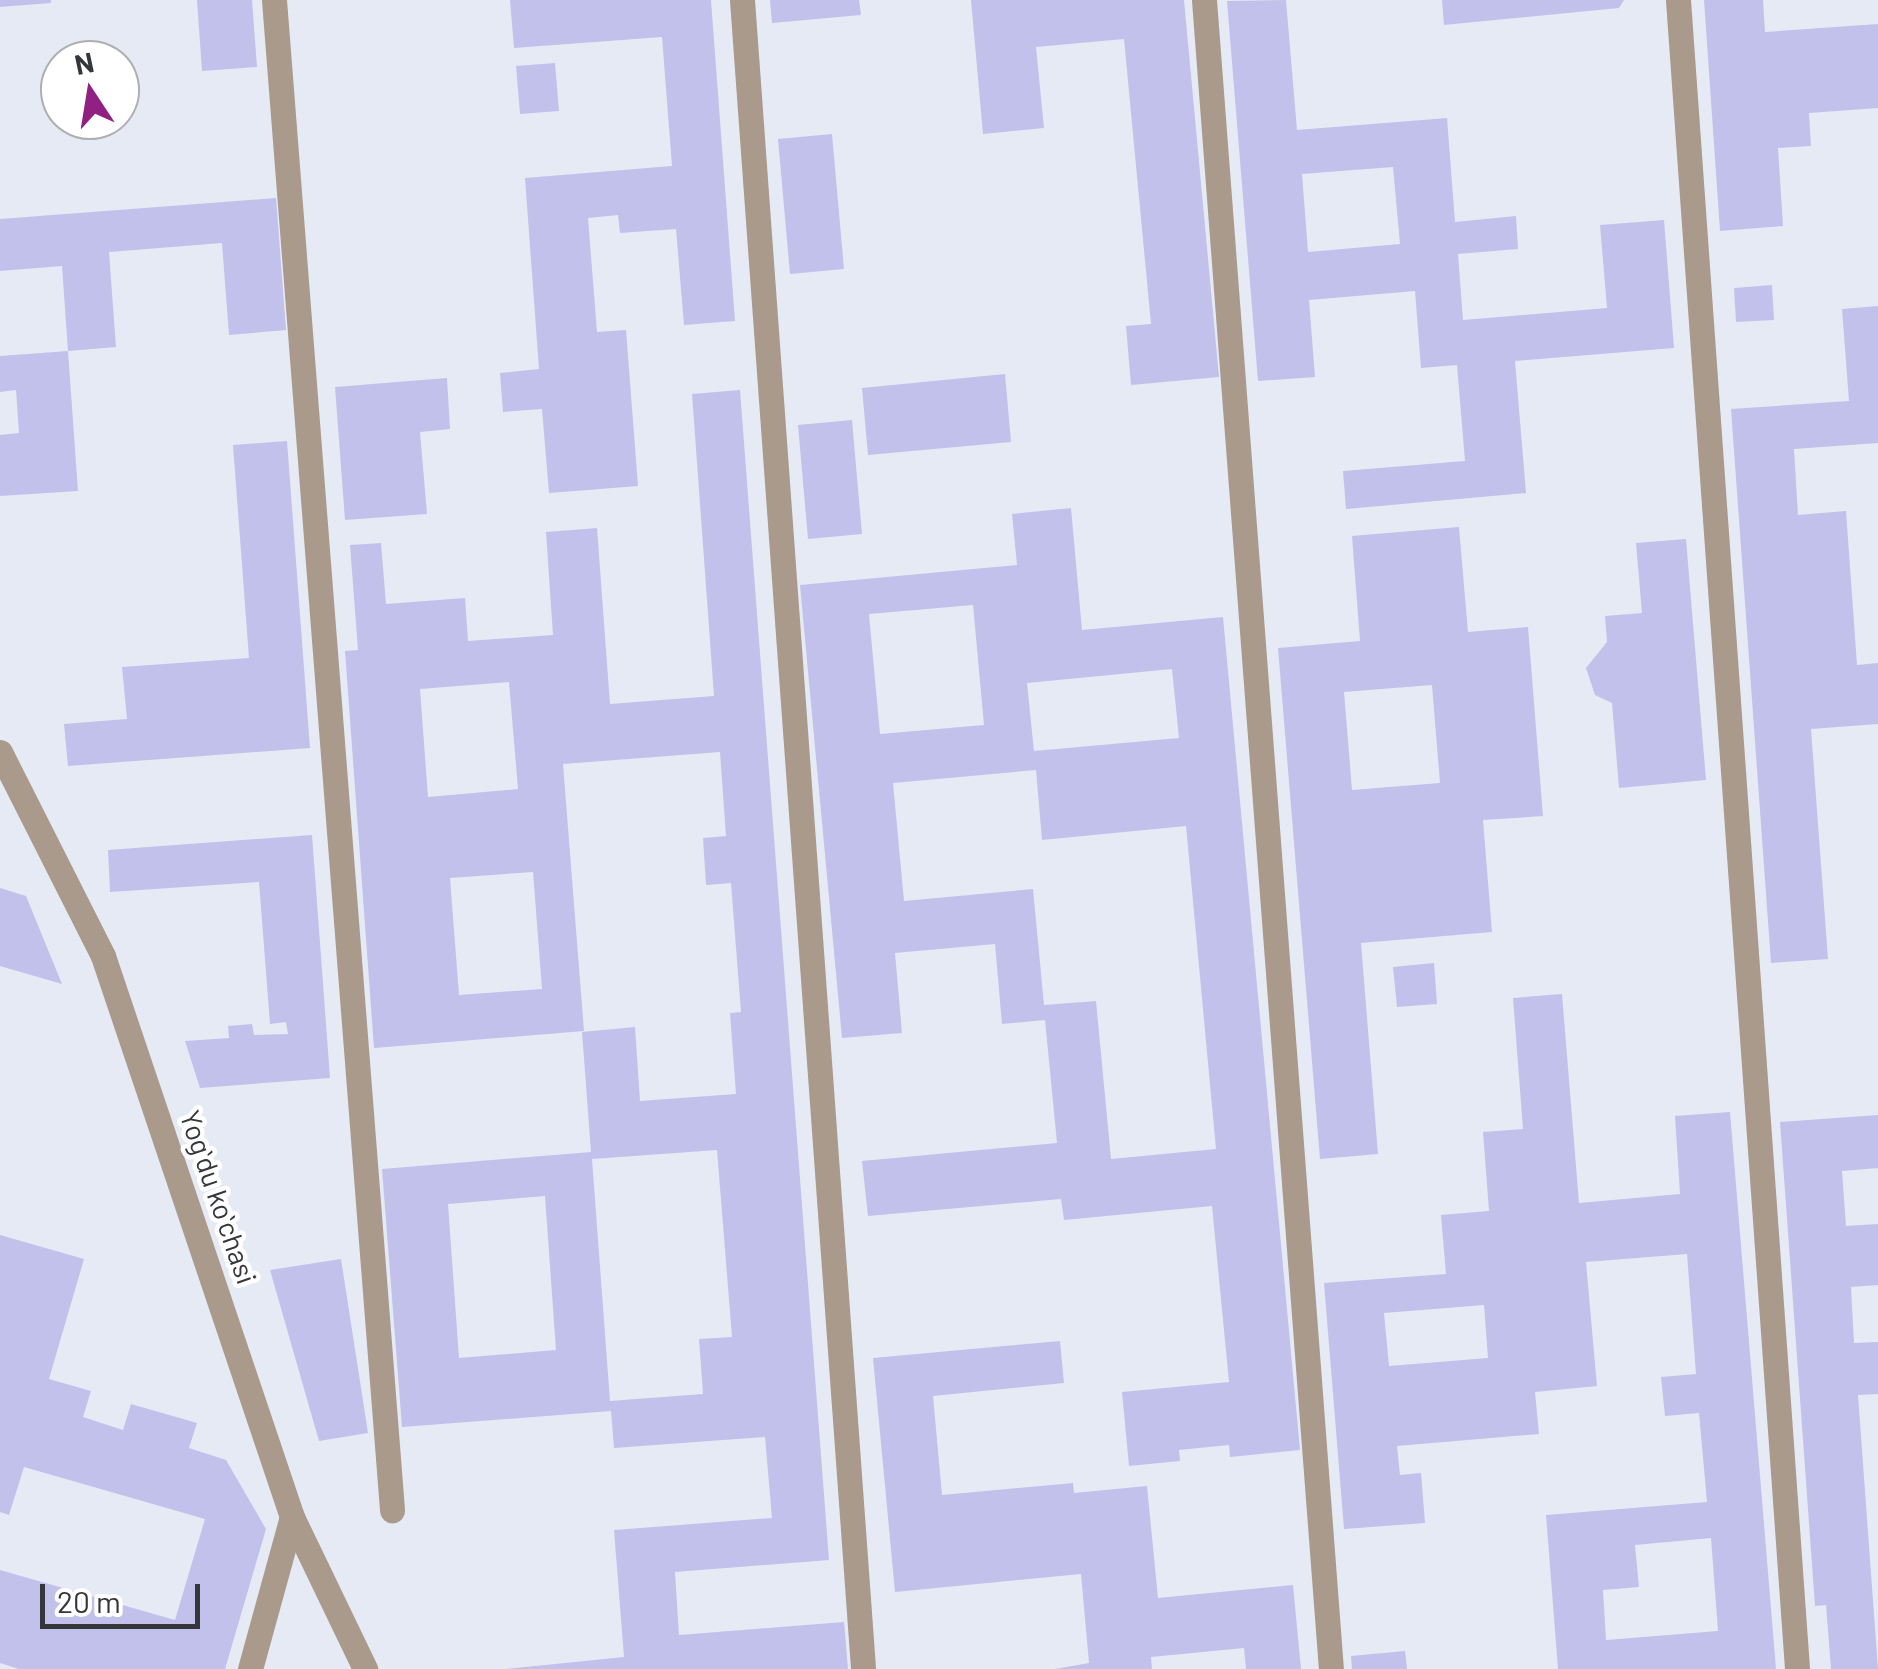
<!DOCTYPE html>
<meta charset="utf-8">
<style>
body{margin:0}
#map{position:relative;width:1878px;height:1669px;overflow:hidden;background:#e6eaf5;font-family:Barlow,sans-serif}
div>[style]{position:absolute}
.building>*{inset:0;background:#c2c1eb}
.minor>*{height:25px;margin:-12.5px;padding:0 12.5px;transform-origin:12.5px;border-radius:12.5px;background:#a99a8c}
span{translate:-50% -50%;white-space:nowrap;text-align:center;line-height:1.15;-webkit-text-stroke:9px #fff;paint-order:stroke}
.street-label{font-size:28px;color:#34363a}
.north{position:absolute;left:40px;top:40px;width:100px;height:100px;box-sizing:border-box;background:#fff;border:2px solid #aeafb0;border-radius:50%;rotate:348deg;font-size:28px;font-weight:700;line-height:40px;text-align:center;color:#34363a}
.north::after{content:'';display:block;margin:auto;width:35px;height:45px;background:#902183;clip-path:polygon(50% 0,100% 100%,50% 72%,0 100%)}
.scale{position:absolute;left:40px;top:1584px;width:160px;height:45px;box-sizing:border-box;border:5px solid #34363a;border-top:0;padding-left:12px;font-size:30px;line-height:35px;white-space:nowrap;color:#34363a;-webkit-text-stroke:8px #fff;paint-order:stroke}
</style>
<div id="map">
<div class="building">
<div style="clip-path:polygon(0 0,51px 0,51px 3px,0 7px)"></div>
<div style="clip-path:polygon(197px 0,252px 0,257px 67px,202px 71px)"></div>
<div style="clip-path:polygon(510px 0,711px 0,735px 321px,684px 325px,676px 229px,620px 233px,618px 215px,588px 218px,597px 332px,626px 330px,638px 486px,549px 493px,542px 409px,503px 412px,500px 373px,539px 369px,525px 178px,672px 166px,662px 37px,514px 48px)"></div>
<div style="clip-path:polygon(770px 0,859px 0,861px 15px,772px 23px)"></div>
<div style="clip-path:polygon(971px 0,1184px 0,1219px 377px,1131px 385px,1126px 326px,1151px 324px,1124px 39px,1036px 47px,1044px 128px,983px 134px)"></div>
<div style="clip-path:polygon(evenodd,1286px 0,1297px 130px,1447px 118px,1455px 222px,1516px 216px,1518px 249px,1458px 254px,1463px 320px,1607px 308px,1600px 225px,1664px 220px,1674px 348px,1515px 361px,1526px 493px,1346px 509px,1343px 471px,1465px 461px,1457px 365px,1421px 368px,1415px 291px,1309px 300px,1315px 377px,1258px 381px,1227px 1px,1286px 0,1393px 167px,1400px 244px,1308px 252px,1302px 174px,1393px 167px)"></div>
<div style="clip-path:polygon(1442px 0,1624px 0,1619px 8px,1444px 25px)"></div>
<div style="clip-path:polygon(1704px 0,1763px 0,1765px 32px,1878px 24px,1878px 108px,1809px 113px,1811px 146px,1778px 148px,1783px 226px,1720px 231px)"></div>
<div style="clip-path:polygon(555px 63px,559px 111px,520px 114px,516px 66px)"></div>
<div style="clip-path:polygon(832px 134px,844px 269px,790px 274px,778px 139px)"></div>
<div style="clip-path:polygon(276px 198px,286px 330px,229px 335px,222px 243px,109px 252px,116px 347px,68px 351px,62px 266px,0 271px,0 219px)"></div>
<div style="clip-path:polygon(1772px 285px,1774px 320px,1736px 322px,1734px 288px)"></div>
<div style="clip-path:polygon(1878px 306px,1878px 443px,1794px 449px,1798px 515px,1846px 511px,1857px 665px,1878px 663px,1878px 724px,1811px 729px,1828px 959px,1771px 963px,1731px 409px,1849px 401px,1842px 309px)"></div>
<div style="clip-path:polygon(68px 351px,78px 491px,0 496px,0 435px,19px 433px,16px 390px,0 392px,0 356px)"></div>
<div style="clip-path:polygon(1005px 374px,1011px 442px,868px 455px,862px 388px)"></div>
<div style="clip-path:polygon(447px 378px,450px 429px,420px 432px,427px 514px,345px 520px,335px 387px)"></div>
<div style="clip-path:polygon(evenodd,740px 390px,829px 1560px,675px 1572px,679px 1635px,844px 1622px,848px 1669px,505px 1669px,624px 1657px,614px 1530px,772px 1518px,765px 1437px,614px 1448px,611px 1411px,402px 1427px,382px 1169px,591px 1152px,582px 1032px,635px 1027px,640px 1101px,736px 1094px,730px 1013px,741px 1012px,731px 883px,706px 885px,703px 838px,726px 836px,720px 752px,563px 764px,584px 1031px,374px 1048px,345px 651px,358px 650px,350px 545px,381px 543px,386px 604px,465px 598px,468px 641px,553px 635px,546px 532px,597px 528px,610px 704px,714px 696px,692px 394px,740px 390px,509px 682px,518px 789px,428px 797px,420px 689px,509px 682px,740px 390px,533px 872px,542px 989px,459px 995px,450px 878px,533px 872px,740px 390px,717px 1150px,732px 1337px,699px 1339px,703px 1394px,610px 1401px,592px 1159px,717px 1150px,740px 390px,545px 1196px,556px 1350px,459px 1358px,448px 1204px,545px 1196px)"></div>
<div style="clip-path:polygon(852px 420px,862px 534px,808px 539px,798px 425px)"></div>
<div style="clip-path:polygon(287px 441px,310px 748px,68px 766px,64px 724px,127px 719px,122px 667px,249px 658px,233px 445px)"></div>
<div style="clip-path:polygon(evenodd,1071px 508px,1082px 630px,1223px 617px,1300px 1450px,1230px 1457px,1229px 1445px,1179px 1450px,1180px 1461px,1129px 1466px,1122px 1392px,1229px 1382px,1212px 1206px,1064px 1220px,1061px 1199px,868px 1216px,862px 1161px,1057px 1143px,1045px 1020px,1002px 1024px,995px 944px,895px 953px,902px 1033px,842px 1038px,800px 585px,1017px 565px,1012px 514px,1071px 508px,973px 605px,984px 725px,880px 734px,869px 614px,973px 605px,1071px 508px,1172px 669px,1179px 738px,1034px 751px,1027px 683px,1172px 669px,1071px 508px,1036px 770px,1042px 840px,1186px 826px,1216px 1149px,1111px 1159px,1096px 1001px,1044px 1005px,1033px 889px,904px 901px,893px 783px,1036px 770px)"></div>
<div style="clip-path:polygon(evenodd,1459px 527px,1468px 632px,1528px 627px,1543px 816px,1483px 820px,1492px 932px,1361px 943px,1378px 1154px,1320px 1159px,1278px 648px,1360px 641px,1352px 536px,1459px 527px,1432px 685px,1440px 783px,1352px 790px,1344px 692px,1432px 685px)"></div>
<div style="clip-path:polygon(1686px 539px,1706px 780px,1619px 788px,1612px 703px,1595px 695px,1586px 668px,1607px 642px,1605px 616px,1642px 613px,1636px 543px)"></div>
<div style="clip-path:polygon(312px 835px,330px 1078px,200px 1088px,185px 1041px,229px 1038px,228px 1026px,252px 1024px,254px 1035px,288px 1034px,286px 1022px,270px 1024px,259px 882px,110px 892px,108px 850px)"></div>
<div style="clip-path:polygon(0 888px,26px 896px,62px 984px,0 966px)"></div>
<div style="clip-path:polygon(1434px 963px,1437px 1004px,1397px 1007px,1393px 967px)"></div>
<div style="clip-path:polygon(evenodd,1562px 994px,1579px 1203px,1680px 1194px,1675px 1116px,1730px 1112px,1776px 1669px,1558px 1669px,1546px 1515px,1707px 1502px,1699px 1413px,1665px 1416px,1661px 1377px,1696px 1374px,1687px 1254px,1586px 1262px,1597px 1386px,1535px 1392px,1539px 1434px,1397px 1446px,1400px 1475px,1421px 1473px,1425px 1523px,1344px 1529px,1324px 1283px,1446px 1274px,1441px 1215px,1489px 1211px,1483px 1132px,1523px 1129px,1513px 998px,1562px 994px,1484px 1305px,1488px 1358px,1389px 1366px,1384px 1313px,1484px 1305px,1562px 994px,1711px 1538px,1718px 1631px,1606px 1640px,1603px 1590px,1639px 1587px,1635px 1545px,1711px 1538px)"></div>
<div style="clip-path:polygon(1878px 1115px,1878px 1168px,1842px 1171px,1846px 1226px,1878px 1224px,1878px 1285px,1851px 1287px,1854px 1343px,1878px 1342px,1878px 1394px,1858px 1395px,1878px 1669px,1831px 1669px,1826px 1605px,1815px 1606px,1780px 1122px)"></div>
<div style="clip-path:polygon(0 1235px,84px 1259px,49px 1379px,91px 1391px,83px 1417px,123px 1430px,131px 1404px,197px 1423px,189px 1448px,226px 1460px,266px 1529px,225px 1669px,19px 1669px,0 1663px,0 1570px,175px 1620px,205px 1519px,24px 1467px,9px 1515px,0 1512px)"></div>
<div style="clip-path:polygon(341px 1259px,368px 1433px,319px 1441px,270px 1270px)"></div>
<div style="clip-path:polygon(1060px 1341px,1064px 1383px,933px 1396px,942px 1495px,1073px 1483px,1074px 1493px,1147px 1486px,1158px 1598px,1293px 1585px,1301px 1669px,1246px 1669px,1244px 1648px,1151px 1657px,1152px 1669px,1055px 1669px,1089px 1663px,1081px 1574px,895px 1592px,873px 1358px)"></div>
<div style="clip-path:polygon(1405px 1651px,1407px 1669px,1352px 1669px,1351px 1656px)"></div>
</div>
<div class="minor">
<div style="left:274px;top:0;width:1515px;rotate:85.53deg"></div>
<div style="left:742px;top:0;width:1673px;rotate:85.85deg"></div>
<div style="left:1204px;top:0;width:1674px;rotate:85.65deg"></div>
<div style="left:1678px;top:0;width:1673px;rotate:85.92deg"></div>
<div style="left:0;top:752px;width:229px;rotate:63.2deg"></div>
<div style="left:103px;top:956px;width:592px;rotate:71.38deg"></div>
<div style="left:292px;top:1517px;width:169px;rotate:64.3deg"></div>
<div style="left:250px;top:1669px;width:158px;rotate:-74.6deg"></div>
</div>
<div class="street-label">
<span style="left:219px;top:1197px;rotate:71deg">Yogʻdu koʻchasi</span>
</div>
<div class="north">N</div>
<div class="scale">20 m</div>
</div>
